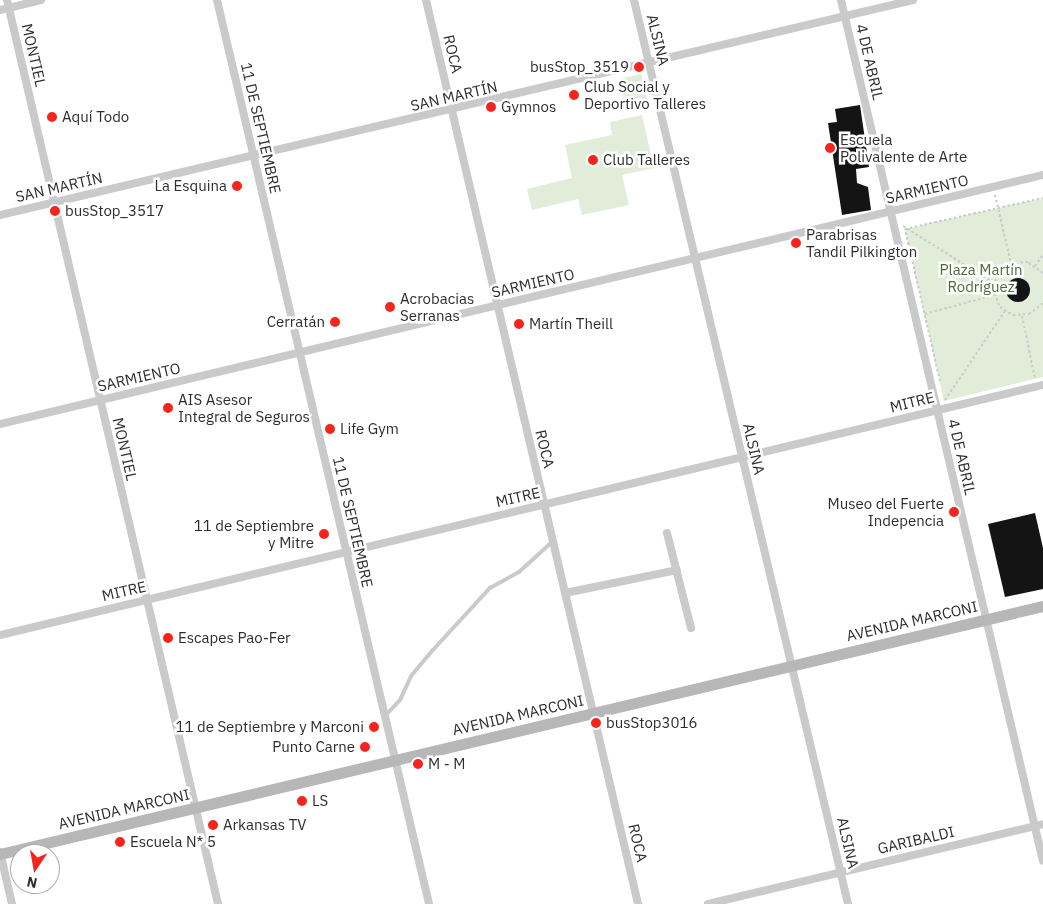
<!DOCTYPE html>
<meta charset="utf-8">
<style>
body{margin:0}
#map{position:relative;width:1043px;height:904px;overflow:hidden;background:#fff;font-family:"IBM Plex Sans",sans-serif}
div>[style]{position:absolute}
.green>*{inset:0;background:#e1ecd9}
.building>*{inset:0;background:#141414}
.round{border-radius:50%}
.path>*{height:2px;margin-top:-1px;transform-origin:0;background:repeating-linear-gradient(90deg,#cacaca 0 2.5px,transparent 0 5px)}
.lane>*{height:4px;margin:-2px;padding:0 2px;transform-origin:2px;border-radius:2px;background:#cacaca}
.street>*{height:8px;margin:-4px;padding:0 4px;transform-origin:4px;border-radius:4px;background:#cacaca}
.secondary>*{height:11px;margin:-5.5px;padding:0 5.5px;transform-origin:5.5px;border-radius:5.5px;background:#b7b7b7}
.dots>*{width:14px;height:14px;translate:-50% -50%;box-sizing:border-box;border:2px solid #fff;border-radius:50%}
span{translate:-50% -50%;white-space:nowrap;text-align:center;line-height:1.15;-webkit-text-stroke:5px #fff;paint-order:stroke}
.street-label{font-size:15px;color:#2d2d2d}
.poi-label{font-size:15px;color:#2d2d2d}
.right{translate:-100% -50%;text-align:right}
.left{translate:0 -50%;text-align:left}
.park-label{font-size:15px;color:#4a6d37}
.north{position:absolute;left:10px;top:844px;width:50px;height:50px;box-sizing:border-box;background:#fff;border:1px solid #ababab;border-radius:50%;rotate:192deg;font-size:14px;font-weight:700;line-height:20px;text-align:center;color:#2d2d2d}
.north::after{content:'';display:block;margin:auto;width:18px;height:22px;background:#f5251e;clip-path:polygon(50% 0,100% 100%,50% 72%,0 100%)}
</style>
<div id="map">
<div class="green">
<div style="clip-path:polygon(641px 74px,648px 104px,626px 108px,619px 79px)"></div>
<div style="clip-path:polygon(642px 115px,654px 168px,622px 175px,629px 205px,582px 215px,578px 199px,532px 210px,527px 189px,572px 178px,565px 145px,612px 135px,610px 122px)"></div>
<div style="clip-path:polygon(1043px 198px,1043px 377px,944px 401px,905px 229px)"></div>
</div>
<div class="building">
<div style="clip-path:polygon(860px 105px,869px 167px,856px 169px,857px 183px,868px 187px,871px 210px,842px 215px,828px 123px,837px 122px,835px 109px)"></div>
<div class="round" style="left:1006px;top:278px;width:24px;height:24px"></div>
<div style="clip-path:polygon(1035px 513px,1043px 548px,1043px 589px,1005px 597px,988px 524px)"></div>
</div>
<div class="path">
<div style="left:995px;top:195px;width:70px;rotate:76.8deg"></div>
<div style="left:903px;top:226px;width:107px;rotate:32.1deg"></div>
<div style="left:1035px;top:266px;width:14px;rotate:-54deg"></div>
<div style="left:1043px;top:273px;width:19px;rotate:-144deg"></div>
<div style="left:1028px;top:262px;width:17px;rotate:177deg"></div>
<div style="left:1011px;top:263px;width:18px;rotate:142deg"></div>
<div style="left:997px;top:274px;width:16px;rotate:105deg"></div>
<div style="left:993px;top:289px;width:19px;rotate:69deg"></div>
<div style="left:1000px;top:307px;width:15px;rotate:32deg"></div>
<div style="left:1013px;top:315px;width:16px;rotate:-4deg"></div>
<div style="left:1029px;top:314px;width:18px;rotate:-38deg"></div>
<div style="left:925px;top:314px;width:72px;rotate:-15.4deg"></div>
<div style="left:1022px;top:316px;width:64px;rotate:78.3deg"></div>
<div style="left:940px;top:381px;width:156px;rotate:-103deg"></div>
<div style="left:905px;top:229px;width:141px;rotate:-12.7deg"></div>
<div style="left:945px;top:400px;width:107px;rotate:-56deg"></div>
</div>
<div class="lane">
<div style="left:386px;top:715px;width:21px;rotate:-47deg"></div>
<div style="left:400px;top:700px;width:26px;rotate:-65deg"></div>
<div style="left:411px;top:676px;width:33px;rotate:-50deg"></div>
<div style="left:432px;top:651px;width:86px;rotate:-47.4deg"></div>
<div style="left:490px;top:588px;width:33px;rotate:-29deg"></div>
<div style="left:519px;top:572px;width:45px;rotate:-42.3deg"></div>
</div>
<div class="street">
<div style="left:7px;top:0;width:928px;rotate:76.86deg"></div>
<div style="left:217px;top:0;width:929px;rotate:76.8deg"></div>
<div style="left:426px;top:0;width:929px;rotate:76.8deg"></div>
<div style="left:634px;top:0;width:929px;rotate:76.68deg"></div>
<div style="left:841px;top:0;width:884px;rotate:76.8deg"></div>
<div style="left:0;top:10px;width:42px;rotate:-13.7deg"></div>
<div style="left:0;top:215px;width:938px;rotate:-13.25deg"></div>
<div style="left:0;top:424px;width:1072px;rotate:-13.43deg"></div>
<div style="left:667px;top:533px;width:98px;rotate:75.8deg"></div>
<div style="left:565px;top:593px;width:114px;rotate:-11.6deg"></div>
<div style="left:0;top:635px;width:1073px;rotate:-13.48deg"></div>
<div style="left:0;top:852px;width:53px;rotate:77deg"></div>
<div style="left:708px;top:904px;width:344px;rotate:-13.4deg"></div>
</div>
<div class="secondary">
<div style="left:0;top:854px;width:1072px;rotate:-13.38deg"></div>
</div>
<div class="dots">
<div style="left:639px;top:67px;background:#f5251e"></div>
<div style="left:574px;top:95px;background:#f5251e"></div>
<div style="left:491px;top:107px;background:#f5251e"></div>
<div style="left:52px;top:117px;background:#f5251e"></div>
<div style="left:830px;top:148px;background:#f5251e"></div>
<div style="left:593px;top:160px;background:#f5251e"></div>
<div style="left:237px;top:186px;background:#f5251e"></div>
<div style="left:55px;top:211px;background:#f5251e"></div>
<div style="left:796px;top:243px;background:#f5251e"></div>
<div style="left:390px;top:307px;background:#f5251e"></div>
<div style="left:335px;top:322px;background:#f5251e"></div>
<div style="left:519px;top:324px;background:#f5251e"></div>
<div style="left:168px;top:408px;background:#f5251e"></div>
<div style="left:330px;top:429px;background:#f5251e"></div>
<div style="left:954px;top:512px;background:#f5251e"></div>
<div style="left:324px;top:534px;background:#f5251e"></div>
<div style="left:168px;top:638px;background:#f5251e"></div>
<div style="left:596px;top:723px;background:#f5251e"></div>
<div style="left:374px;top:727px;background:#f5251e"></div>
<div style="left:365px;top:747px;background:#f5251e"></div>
<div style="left:418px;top:764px;background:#f5251e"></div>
<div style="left:302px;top:801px;background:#f5251e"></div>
<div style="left:213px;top:825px;background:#f5251e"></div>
<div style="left:120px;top:842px;background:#f5251e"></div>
</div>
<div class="street-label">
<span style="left:658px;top:40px;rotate:76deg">ALSINA</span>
<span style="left:453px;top:54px;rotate:77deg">ROCA</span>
<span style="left:34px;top:55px;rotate:77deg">MONTIEL</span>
<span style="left:870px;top:62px;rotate:77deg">4 DE ABRIL</span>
<span style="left:454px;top:96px;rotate:-13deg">SAN MARTÍN</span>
<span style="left:261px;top:128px;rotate:77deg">11 DE SEPTIEMBRE</span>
<span style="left:59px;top:187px;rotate:-13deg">SAN MARTÍN</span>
<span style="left:927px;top:189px;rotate:-13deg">SARMIENTO</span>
<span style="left:533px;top:283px;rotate:-13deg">SARMIENTO</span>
<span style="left:139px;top:377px;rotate:-13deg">SARMIENTO</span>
<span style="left:912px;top:402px;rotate:-14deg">MITRE</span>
<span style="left:125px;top:449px;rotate:77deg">MONTIEL</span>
<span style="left:545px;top:449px;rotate:77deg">ROCA</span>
<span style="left:754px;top:449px;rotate:77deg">ALSINA</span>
<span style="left:962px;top:457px;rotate:77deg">4 DE ABRIL</span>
<span style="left:518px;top:497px;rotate:-13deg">MITRE</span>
<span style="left:353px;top:522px;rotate:77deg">11 DE SEPTIEMBRE</span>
<span style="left:124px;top:591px;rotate:-13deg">MITRE</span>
<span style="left:912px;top:621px;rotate:-13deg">AVENIDA MARCONI</span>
<span style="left:518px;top:715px;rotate:-13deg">AVENIDA MARCONI</span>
<span style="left:124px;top:809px;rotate:-13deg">AVENIDA MARCONI</span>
<span style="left:916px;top:840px;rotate:-13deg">GARIBALDI</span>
<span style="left:638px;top:843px;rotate:77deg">ROCA</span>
<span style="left:848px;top:843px;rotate:77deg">ALSINA</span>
</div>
<div class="poi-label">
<span class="right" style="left:629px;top:67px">busStop_3519</span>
<span class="left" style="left:584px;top:95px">Club Social y<br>Deportivo Talleres</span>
<span class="left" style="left:501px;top:107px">Gymnos</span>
<span class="left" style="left:62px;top:117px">Aquí Todo</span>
<span class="left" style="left:840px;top:148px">Escuela<br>Polivalente de Arte</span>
<span class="left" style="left:603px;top:160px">Club Talleres</span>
<span class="right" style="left:227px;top:186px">La Esquina</span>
<span class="left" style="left:65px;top:211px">busStop_3517</span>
<span class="left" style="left:806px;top:243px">Parabrisas<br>Tandil Pilkington</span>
<span class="left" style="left:400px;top:307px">Acrobacias<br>Serranas</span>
<span class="right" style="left:325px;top:322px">Cerratán</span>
<span class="left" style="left:529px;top:324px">Martín Theill</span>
<span class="left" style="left:178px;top:408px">AIS Asesor<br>Integral de Seguros</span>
<span class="left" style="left:340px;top:429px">Life Gym</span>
<span class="right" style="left:944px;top:512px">Museo del Fuerte<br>Indepencia</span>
<span class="right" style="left:314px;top:534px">11 de Septiembre<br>y Mitre</span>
<span class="left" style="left:178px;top:638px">Escapes Pao-Fer</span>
<span class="left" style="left:606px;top:723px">busStop3016</span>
<span class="right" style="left:364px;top:727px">11 de Septiembre y Marconi</span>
<span class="right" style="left:355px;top:747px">Punto Carne</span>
<span class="left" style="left:428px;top:764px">M - M</span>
<span class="left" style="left:312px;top:801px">LS</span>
<span class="left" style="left:223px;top:825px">Arkansas TV</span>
<span class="left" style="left:130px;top:842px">Escuela N* 5</span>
</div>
<div class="park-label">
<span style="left:981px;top:278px">Plaza Martín<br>Rodríguez</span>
</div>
<div class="north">N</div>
</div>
